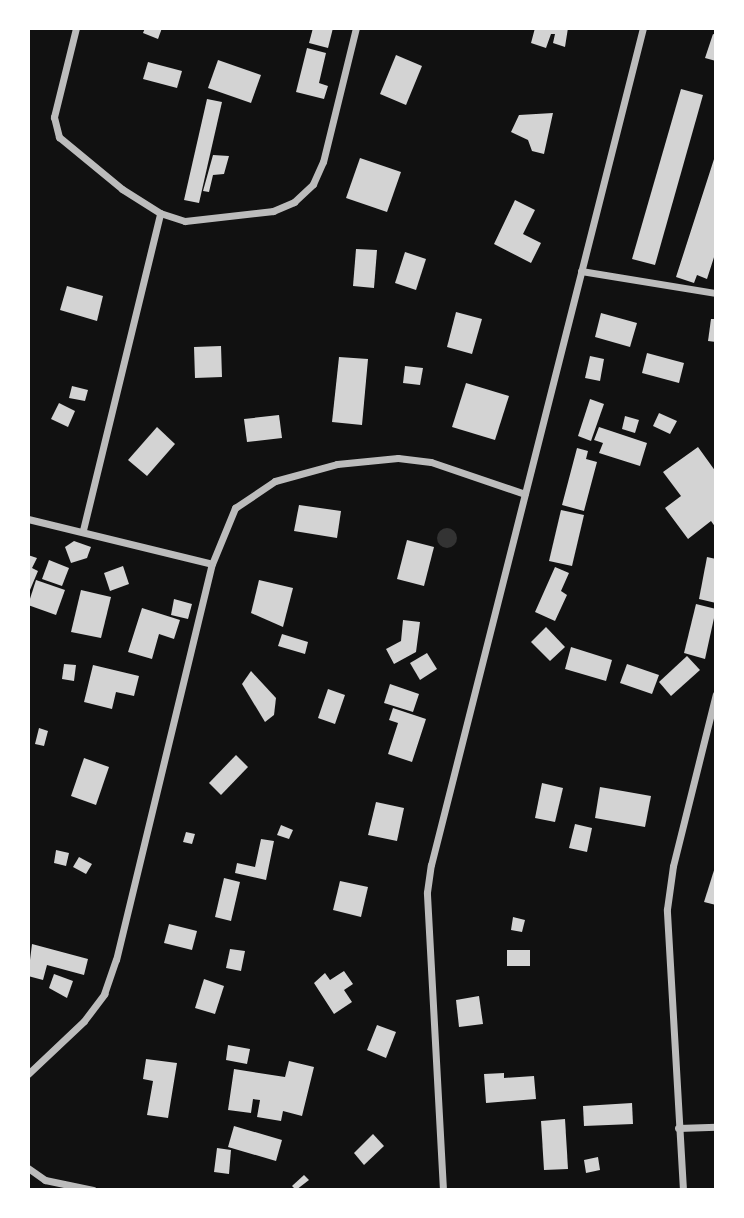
<!DOCTYPE html>
<style>
body{margin:0}
#map{position:relative;width:744px;height:1218px;overflow:hidden;background:#111;font-family:"DM Sans",sans-serif}
div>[style]{position:absolute}
.water>*{inset:0;background:#333}
.round{border-radius:50%}
.building>*{inset:0;background:#d3d3d3}
.minor>*{height:7px;margin:-3.5px;padding:0 3.5px;transform-origin:3.5px;border-radius:3.5px;background:#bcbcbc}
span{translate:-50% -50%;white-space:nowrap;text-align:center;line-height:1.15;-webkit-text-stroke:7px #fff;paint-order:stroke}
.frame{position:absolute;inset:0;border:30px solid #fff;pointer-events:none}
</style>
<div id="map">
<div class="water">
<div class="round" style="left:437px;top:528px;width:20px;height:20px"></div>
</div>
<div class="building">
<div style="clip-path:polygon(145px 28px,162px 28px,158px 39px,143px 33px)"></div>
<div style="clip-path:polygon(313px 28px,333px 28px,328px 48px,309px 43px)"></div>
<div style="clip-path:polygon(535px 28px,568px 28px,565px 47px,553px 43px,555px 34px,551px 34px,546px 48px,531px 43px)"></div>
<div style="clip-path:polygon(713px 34px,716px 35px,716px 61px,705px 58px)"></div>
<div style="clip-path:polygon(307px 48px,326px 53px,319px 83px,328px 86px,324px 99px,296px 92px)"></div>
<div style="clip-path:polygon(396px 55px,422px 66px,406px 105px,380px 94px)"></div>
<div style="clip-path:polygon(218px 60px,261px 75px,251px 103px,208px 88px)"></div>
<div style="clip-path:polygon(148px 62px,182px 71px,177px 88px,143px 79px)"></div>
<div style="clip-path:polygon(681px 89px,703px 95px,655px 265px,632px 259px)"></div>
<div style="clip-path:polygon(207px 99px,222px 102px,199px 203px,184px 200px)"></div>
<div style="clip-path:polygon(553px 113px,544px 154px,532px 151px,528px 140px,511px 132px,519px 115px)"></div>
<div style="clip-path:polygon(213px 155px,229px 156px,224px 174px,213px 175px,209px 192px,203px 191px)"></div>
<div style="clip-path:polygon(715px 156px,716px 251px,707px 279px,697px 275px,694px 283px,676px 277px)"></div>
<div style="clip-path:polygon(360px 158px,401px 172px,387px 212px,346px 198px)"></div>
<div style="clip-path:polygon(515px 200px,535px 210px,523px 234px,541px 243px,531px 263px,494px 244px)"></div>
<div style="clip-path:polygon(356px 249px,377px 250px,374px 288px,353px 286px)"></div>
<div style="clip-path:polygon(405px 252px,426px 259px,416px 290px,395px 283px)"></div>
<div style="clip-path:polygon(67px 286px,103px 296px,97px 321px,60px 310px)"></div>
<div style="clip-path:polygon(456px 312px,482px 319px,472px 354px,447px 347px)"></div>
<div style="clip-path:polygon(601px 313px,637px 323px,630px 347px,595px 337px)"></div>
<div style="clip-path:polygon(711px 319px,716px 319px,716px 342px,708px 341px)"></div>
<div style="clip-path:polygon(221px 346px,222px 377px,195px 378px,194px 347px)"></div>
<div style="clip-path:polygon(647px 353px,684px 363px,679px 383px,642px 373px)"></div>
<div style="clip-path:polygon(590px 356px,604px 359px,600px 381px,585px 378px)"></div>
<div style="clip-path:polygon(339px 357px,368px 359px,362px 425px,332px 422px)"></div>
<div style="clip-path:polygon(405px 366px,423px 368px,420px 385px,403px 383px)"></div>
<div style="clip-path:polygon(466px 383px,509px 396px,495px 440px,452px 427px)"></div>
<div style="clip-path:polygon(72px 386px,88px 390px,85px 401px,69px 398px)"></div>
<div style="clip-path:polygon(590px 399px,604px 404px,591px 441px,578px 436px)"></div>
<div style="clip-path:polygon(59px 403px,75px 411px,68px 427px,51px 419px)"></div>
<div style="clip-path:polygon(659px 413px,677px 421px,670px 434px,653px 426px)"></div>
<div style="clip-path:polygon(279px 415px,282px 438px,247px 442px,244px 419px)"></div>
<div style="clip-path:polygon(625px 416px,639px 420px,635px 433px,622px 429px)"></div>
<div style="clip-path:polygon(157px 427px,175px 444px,147px 476px,128px 460px)"></div>
<div style="clip-path:polygon(599px 427px,647px 443px,640px 466px,599px 453px,603px 443px,594px 440px)"></div>
<div style="clip-path:polygon(698px 447px,716px 472px,716px 528px,711px 521px,688px 539px,665px 508px,681px 496px,663px 472px)"></div>
<div style="clip-path:polygon(577px 448px,588px 451px,586px 459px,597px 462px,584px 511px,562px 505px)"></div>
<div style="clip-path:polygon(299px 505px,341px 511px,337px 538px,294px 531px)"></div>
<div style="clip-path:polygon(561px 510px,584px 515px,572px 566px,549px 561px)"></div>
<div style="clip-path:polygon(407px 540px,434px 547px,424px 586px,397px 579px)"></div>
<div style="clip-path:polygon(74px 541px,91px 547px,87px 558px,71px 563px,65px 547px)"></div>
<div style="clip-path:polygon(28px 555px,37px 558px,32px 568px,38px 571px,30px 590px)"></div>
<div style="clip-path:polygon(707px 557px,716px 559px,716px 603px,699px 599px)"></div>
<div style="clip-path:polygon(49px 560px,69px 568px,62px 586px,42px 579px)"></div>
<div style="clip-path:polygon(123px 566px,129px 584px,110px 591px,104px 573px)"></div>
<div style="clip-path:polygon(555px 567px,569px 573px,561px 591px,567px 595px,555px 621px,535px 612px)"></div>
<div style="clip-path:polygon(36px 580px,65px 590px,56px 615px,28px 605px)"></div>
<div style="clip-path:polygon(259px 580px,293px 588px,283px 627px,251px 613px)"></div>
<div style="clip-path:polygon(81px 590px,111px 597px,101px 638px,71px 632px)"></div>
<div style="clip-path:polygon(174px 599px,192px 604px,188px 619px,171px 615px)"></div>
<div style="clip-path:polygon(696px 604px,716px 609px,705px 659px,684px 653px)"></div>
<div style="clip-path:polygon(142px 608px,180px 620px,174px 639px,159px 634px,152px 659px,128px 652px)"></div>
<div style="clip-path:polygon(403px 620px,420px 622px,416px 652px,394px 664px,386px 649px,401px 641px)"></div>
<div style="clip-path:polygon(546px 627px,565px 647px,550px 661px,531px 642px)"></div>
<div style="clip-path:polygon(282px 634px,308px 642px,305px 654px,278px 646px)"></div>
<div style="clip-path:polygon(571px 647px,612px 660px,606px 681px,565px 669px)"></div>
<div style="clip-path:polygon(427px 653px,437px 669px,420px 680px,410px 663px)"></div>
<div style="clip-path:polygon(687px 656px,700px 670px,671px 696px,659px 682px)"></div>
<div style="clip-path:polygon(64px 664px,76px 665px,74px 681px,62px 679px)"></div>
<div style="clip-path:polygon(627px 664px,659px 675px,652px 694px,620px 683px)"></div>
<div style="clip-path:polygon(93px 665px,139px 676px,134px 696px,116px 692px,112px 709px,84px 702px)"></div>
<div style="clip-path:polygon(251px 671px,276px 698px,274px 715px,265px 722px,242px 684px)"></div>
<div style="clip-path:polygon(390px 684px,419px 694px,413px 712px,384px 703px)"></div>
<div style="clip-path:polygon(328px 689px,345px 695px,335px 724px,318px 718px)"></div>
<div style="clip-path:polygon(393px 708px,426px 719px,412px 762px,388px 754px,398px 723px,389px 720px)"></div>
<div style="clip-path:polygon(39px 728px,48px 731px,44px 746px,35px 744px)"></div>
<div style="clip-path:polygon(236px 755px,248px 767px,221px 795px,209px 783px)"></div>
<div style="clip-path:polygon(84px 758px,109px 767px,96px 805px,71px 796px)"></div>
<div style="clip-path:polygon(542px 783px,563px 788px,555px 822px,535px 818px)"></div>
<div style="clip-path:polygon(600px 787px,651px 796px,645px 827px,595px 818px)"></div>
<div style="clip-path:polygon(376px 802px,404px 808px,397px 841px,368px 835px)"></div>
<div style="clip-path:polygon(575px 824px,592px 828px,587px 852px,569px 848px)"></div>
<div style="clip-path:polygon(281px 825px,293px 830px,289px 839px,277px 835px)"></div>
<div style="clip-path:polygon(186px 832px,195px 834px,192px 844px,183px 842px)"></div>
<div style="clip-path:polygon(261px 839px,274px 841px,266px 880px,235px 873px,237px 863px,255px 867px)"></div>
<div style="clip-path:polygon(56px 850px,69px 853px,66px 866px,54px 863px)"></div>
<div style="clip-path:polygon(79px 857px,92px 864px,86px 874px,73px 867px)"></div>
<div style="clip-path:polygon(716px 864px,716px 905px,704px 902px)"></div>
<div style="clip-path:polygon(224px 878px,240px 882px,231px 921px,215px 917px)"></div>
<div style="clip-path:polygon(340px 881px,368px 887px,361px 917px,333px 910px)"></div>
<div style="clip-path:polygon(513px 917px,525px 920px,522px 932px,511px 930px)"></div>
<div style="clip-path:polygon(169px 924px,197px 931px,192px 950px,164px 943px)"></div>
<div style="clip-path:polygon(32px 944px,88px 959px,84px 975px,47px 965px,43px 980px,28px 976px)"></div>
<div style="clip-path:polygon(230px 949px,245px 951px,241px 971px,226px 968px)"></div>
<div style="clip-path:polygon(507px 950px,530px 950px,530px 966px,507px 966px)"></div>
<div style="clip-path:polygon(344px 971px,353px 984px,344px 990px,352px 1002px,334px 1014px,314px 983px,325px 973px,330px 980px)"></div>
<div style="clip-path:polygon(54px 974px,73px 981px,67px 998px,49px 988px)"></div>
<div style="clip-path:polygon(204px 979px,224px 986px,215px 1014px,195px 1008px)"></div>
<div style="clip-path:polygon(479px 996px,483px 1024px,459px 1027px,456px 1000px)"></div>
<div style="clip-path:polygon(377px 1025px,396px 1032px,386px 1058px,367px 1050px)"></div>
<div style="clip-path:polygon(228px 1045px,250px 1049px,247px 1064px,226px 1060px)"></div>
<div style="clip-path:polygon(146px 1059px,177px 1063px,168px 1118px,147px 1115px,153px 1081px,143px 1079px)"></div>
<div style="clip-path:polygon(289px 1061px,314px 1067px,302px 1116px,283px 1111px,281px 1121px,257px 1117px,260px 1100px,253px 1099px,251px 1113px,228px 1110px,234px 1069px,285px 1077px)"></div>
<div style="clip-path:polygon(504px 1073px,504px 1078px,534px 1076px,536px 1099px,486px 1103px,484px 1074px)"></div>
<div style="clip-path:polygon(632px 1103px,633px 1124px,584px 1126px,583px 1106px)"></div>
<div style="clip-path:polygon(565px 1119px,568px 1169px,544px 1170px,541px 1121px)"></div>
<div style="clip-path:polygon(234px 1126px,282px 1140px,276px 1161px,228px 1147px)"></div>
<div style="clip-path:polygon(373px 1134px,384px 1146px,364px 1165px,354px 1153px)"></div>
<div style="clip-path:polygon(217px 1148px,231px 1150px,229px 1174px,214px 1172px)"></div>
<div style="clip-path:polygon(598px 1157px,600px 1170px,586px 1173px,584px 1160px)"></div>
<div style="clip-path:polygon(304px 1175px,309px 1180px,296px 1190px,292px 1186px)"></div>
</div>
<div class="minor">
<div style="left:76px;top:28px;width:92px;rotate:103.9deg"></div>
<div style="left:54px;top:117px;width:21px;rotate:76deg"></div>
<div style="left:59px;top:137px;width:82px;rotate:39.5deg"></div>
<div style="left:122px;top:189px;width:45px;rotate:32.3deg"></div>
<div style="left:160px;top:213px;width:26px;rotate:18deg"></div>
<div style="left:185px;top:221px;width:89px;rotate:-6.5deg"></div>
<div style="left:273px;top:211px;width:23px;rotate:-23deg"></div>
<div style="left:294px;top:202px;width:26px;rotate:-43deg"></div>
<div style="left:313px;top:184px;width:24px;rotate:-66deg"></div>
<div style="left:323px;top:162px;width:138px;rotate:-76.2deg"></div>
<div style="left:581px;top:271px;width:137px;rotate:9.3deg"></div>
<div style="left:28px;top:519px;width:189px;rotate:13.7deg"></div>
<div style="left:83px;top:530px;width:326px;rotate:-76.3deg"></div>
<div style="left:28px;top:1074px;width:77px;rotate:-43.4deg"></div>
<div style="left:84px;top:1021px;width:34px;rotate:-53deg"></div>
<div style="left:104px;top:994px;width:36px;rotate:-71deg"></div>
<div style="left:116px;top:960px;width:407px;rotate:-76.4deg"></div>
<div style="left:212px;top:564px;width:61px;rotate:-67.7deg"></div>
<div style="left:235px;top:508px;width:48px;rotate:-34deg"></div>
<div style="left:275px;top:481px;width:64px;rotate:-15.3deg"></div>
<div style="left:337px;top:464px;width:61px;rotate:-5.6deg"></div>
<div style="left:398px;top:458px;width:33px;rotate:7deg"></div>
<div style="left:431px;top:462px;width:99px;rotate:18.8deg"></div>
<div style="left:678px;top:1128px;width:38px;rotate:-2deg"></div>
<div style="left:28px;top:1168px;width:21px;rotate:35deg"></div>
<div style="left:45px;top:1180px;width:49px;rotate:11.8deg"></div>
<div style="left:443px;top:1190px;width:298px;rotate:-93.1deg"></div>
<div style="left:427px;top:892px;width:27px;rotate:-82deg"></div>
<div style="left:431px;top:865px;width:863px;rotate:-75.79deg"></div>
<div style="left:683px;top:1190px;width:281px;rotate:-93.3deg"></div>
<div style="left:667px;top:909px;width:43px;rotate:-82.1deg"></div>
<div style="left:673px;top:866px;width:177px;rotate:-76deg"></div>
</div>
<div class="frame"></div>
</div>
